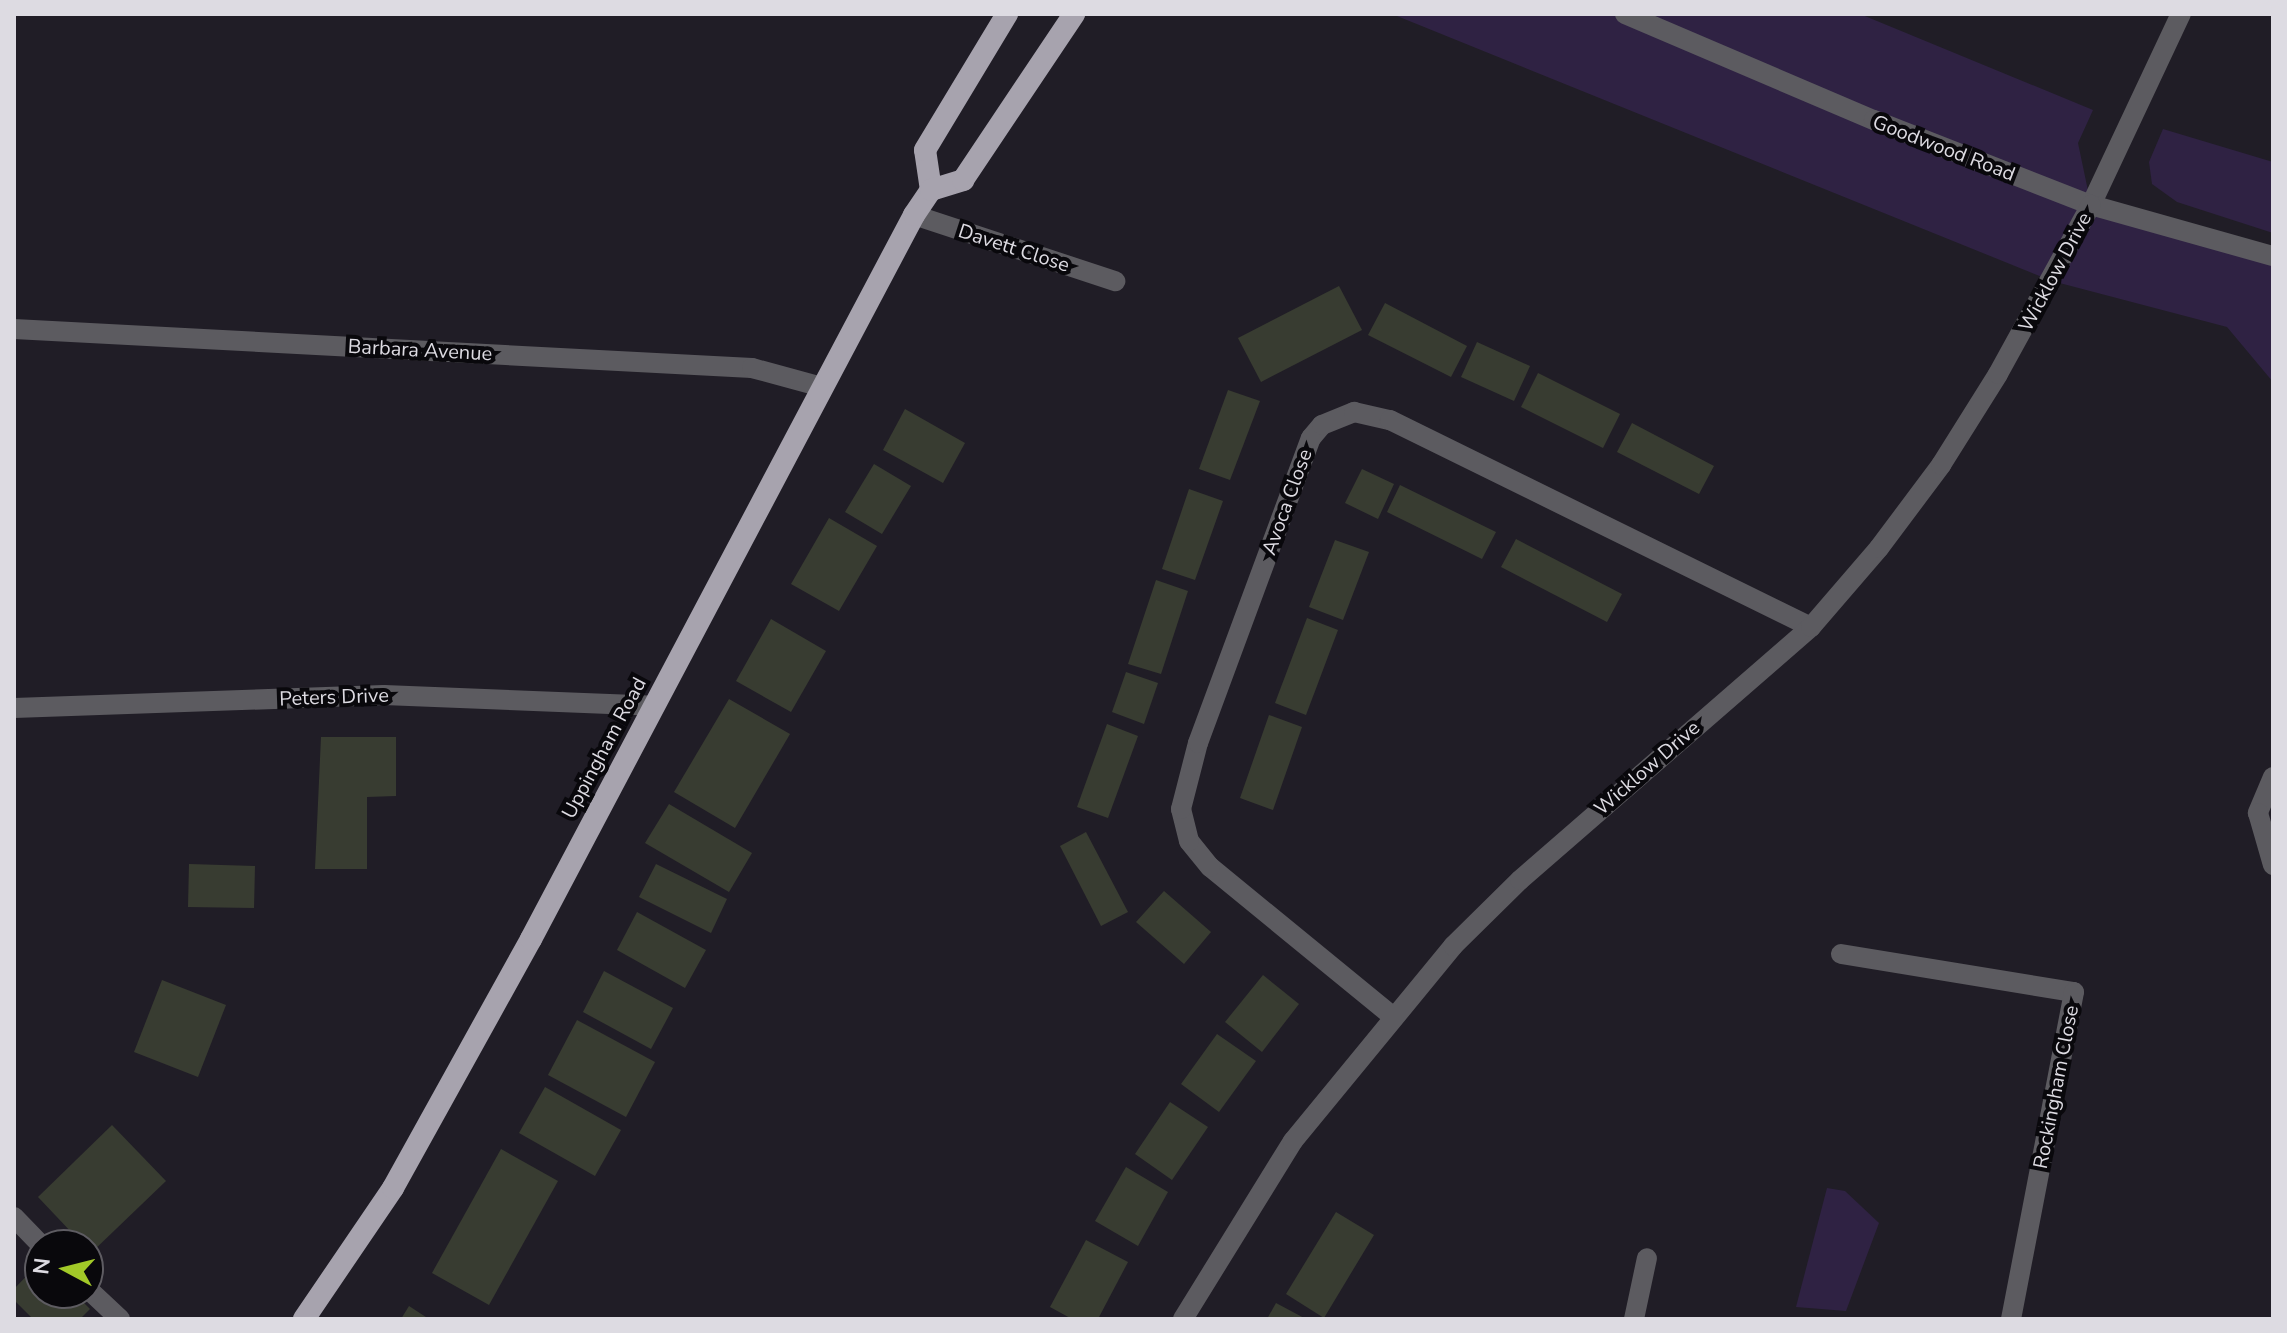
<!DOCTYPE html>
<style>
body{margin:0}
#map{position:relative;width:2287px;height:1333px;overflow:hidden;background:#201d26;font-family:"Nunito Sans",sans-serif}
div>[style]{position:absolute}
.green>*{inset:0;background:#2f2243}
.building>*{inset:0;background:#383c31}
.minor>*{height:20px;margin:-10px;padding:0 10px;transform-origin:10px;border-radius:10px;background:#5c5b60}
.tertiary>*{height:20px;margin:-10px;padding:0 10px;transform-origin:10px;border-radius:10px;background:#5c5b60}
.trunk>*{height:22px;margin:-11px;padding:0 11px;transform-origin:11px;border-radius:11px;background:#a7a3ae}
span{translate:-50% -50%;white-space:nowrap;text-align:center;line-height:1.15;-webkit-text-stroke:8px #09080c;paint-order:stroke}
.street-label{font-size:20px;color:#dddbe2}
.frame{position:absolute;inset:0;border:16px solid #dddbe2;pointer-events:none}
.north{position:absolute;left:24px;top:1229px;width:80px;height:80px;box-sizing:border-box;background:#09080c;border:2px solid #5e5c62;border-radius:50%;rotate:277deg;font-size:22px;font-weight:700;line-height:32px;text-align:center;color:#dddbe2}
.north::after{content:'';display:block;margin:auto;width:28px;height:36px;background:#a2c928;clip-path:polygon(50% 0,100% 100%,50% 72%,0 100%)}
</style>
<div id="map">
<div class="green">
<div style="clip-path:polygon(1392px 14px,1860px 14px,2093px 110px,2078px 143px,2091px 205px,2273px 262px,2273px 382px,2227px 327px,2052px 281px)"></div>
<div style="clip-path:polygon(2163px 129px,2273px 162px,2273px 233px,2177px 202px,2152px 184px,2149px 162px)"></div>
<div style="clip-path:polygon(1827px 1188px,1845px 1191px,1879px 1223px,1846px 1311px,1796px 1307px)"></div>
</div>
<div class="building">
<div style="clip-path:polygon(1339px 286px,1362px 330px,1261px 382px,1238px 338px)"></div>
<div style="clip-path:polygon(1385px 303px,1467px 346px,1451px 377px,1368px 335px)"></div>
<div style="clip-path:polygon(1477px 342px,1530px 366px,1514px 401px,1461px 377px)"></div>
<div style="clip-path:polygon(1538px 373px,1620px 414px,1603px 448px,1521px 407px)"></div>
<div style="clip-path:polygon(1228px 390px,1260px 401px,1230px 480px,1199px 469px)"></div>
<div style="clip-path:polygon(905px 409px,965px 443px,943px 483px,883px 450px)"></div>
<div style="clip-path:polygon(1632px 423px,1714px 466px,1699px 494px,1617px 452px)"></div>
<div style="clip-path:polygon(874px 464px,911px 486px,882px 534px,845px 512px)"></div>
<div style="clip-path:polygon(1362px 469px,1394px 484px,1378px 519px,1345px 503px)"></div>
<div style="clip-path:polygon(1400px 485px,1496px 532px,1482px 559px,1387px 512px)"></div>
<div style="clip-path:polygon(1189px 489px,1223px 501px,1195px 580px,1162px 569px)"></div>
<div style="clip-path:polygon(829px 518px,877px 546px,839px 611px,791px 584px)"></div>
<div style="clip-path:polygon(1516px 539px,1622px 594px,1607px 622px,1501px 567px)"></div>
<div style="clip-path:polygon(1335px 540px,1369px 552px,1343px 620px,1309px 607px)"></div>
<div style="clip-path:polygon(1156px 580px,1188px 591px,1161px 674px,1128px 664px)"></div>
<div style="clip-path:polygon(1307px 618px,1338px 630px,1306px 715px,1275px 703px)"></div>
<div style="clip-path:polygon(771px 619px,826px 651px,791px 712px,736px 681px)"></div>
<div style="clip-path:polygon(1126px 672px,1158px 683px,1144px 724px,1112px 712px)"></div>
<div style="clip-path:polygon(729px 699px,790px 734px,735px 828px,674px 792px)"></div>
<div style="clip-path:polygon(1269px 715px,1302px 727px,1273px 810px,1240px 798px)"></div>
<div style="clip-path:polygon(1107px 724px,1138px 736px,1108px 818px,1077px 807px)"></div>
<div style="clip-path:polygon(321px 737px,396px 737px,396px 796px,367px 797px,367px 869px,315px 869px)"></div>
<div style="clip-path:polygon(669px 804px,752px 853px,729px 892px,645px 843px)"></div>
<div style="clip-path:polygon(1086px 832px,1128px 912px,1101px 926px,1060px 846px)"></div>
<div style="clip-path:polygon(189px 864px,255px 866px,254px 908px,188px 907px)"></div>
<div style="clip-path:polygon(656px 864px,727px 899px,711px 933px,639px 897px)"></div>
<div style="clip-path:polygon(1164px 891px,1211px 932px,1184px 964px,1136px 922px)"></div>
<div style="clip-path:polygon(637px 912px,706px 950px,685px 988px,617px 950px)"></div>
<div style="clip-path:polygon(604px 971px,673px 1008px,651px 1049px,583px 1012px)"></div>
<div style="clip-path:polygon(1263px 975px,1299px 1004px,1262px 1052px,1225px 1022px)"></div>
<div style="clip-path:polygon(162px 980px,226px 1005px,198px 1077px,134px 1052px)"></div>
<div style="clip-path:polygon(577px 1020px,655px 1062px,626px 1117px,548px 1075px)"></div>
<div style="clip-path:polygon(1217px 1034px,1256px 1061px,1219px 1112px,1181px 1084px)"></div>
<div style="clip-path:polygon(545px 1087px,621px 1130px,595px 1176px,519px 1133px)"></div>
<div style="clip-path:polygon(1170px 1102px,1208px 1127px,1172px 1180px,1135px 1154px)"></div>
<div style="clip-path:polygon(112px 1125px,166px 1181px,91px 1253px,38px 1197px)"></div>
<div style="clip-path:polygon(501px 1149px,558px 1181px,489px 1305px,432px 1273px)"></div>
<div style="clip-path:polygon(1126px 1167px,1168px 1192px,1138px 1246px,1095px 1221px)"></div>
<div style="clip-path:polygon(1336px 1212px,1374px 1235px,1324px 1318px,1286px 1294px)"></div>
<div style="clip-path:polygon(1086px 1240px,1128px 1262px,1098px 1319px,1072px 1319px,1050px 1307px)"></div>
<div style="clip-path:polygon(40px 1262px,40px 1293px,74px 1293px,90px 1309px,80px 1319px,33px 1319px,14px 1300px,14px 1289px)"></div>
<div style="clip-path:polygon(1276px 1303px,1306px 1319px,1267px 1319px)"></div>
<div style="clip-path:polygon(409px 1306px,429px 1319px,401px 1319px)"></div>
</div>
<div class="minor">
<div style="left:2091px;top:205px;width:211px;rotate:-64.8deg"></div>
<div style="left:914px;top:215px;width:212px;rotate:18.2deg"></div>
<div style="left:14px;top:329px;width:739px;rotate:3.03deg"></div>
<div style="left:752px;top:368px;width:73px;rotate:15.2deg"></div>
<div style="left:14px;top:708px;width:370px;rotate:-2deg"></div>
<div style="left:384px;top:695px;width:270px;rotate:2.3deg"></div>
<div style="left:2273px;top:777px;width:39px;rotate:113deg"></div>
<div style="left:2258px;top:813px;width:54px;rotate:73.9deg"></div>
<div style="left:1841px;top:954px;width:236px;rotate:9.3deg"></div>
<div style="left:2074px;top:992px;width:333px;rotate:100.9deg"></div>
<div style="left:1391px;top:1015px;width:234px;rotate:-140.7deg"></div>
<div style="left:1210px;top:867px;width:33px;rotate:-129deg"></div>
<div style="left:1189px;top:841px;width:33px;rotate:-104deg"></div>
<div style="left:1181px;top:809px;width:68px;rotate:-75.6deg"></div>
<div style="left:1198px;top:743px;width:325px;rotate:-69.7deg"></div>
<div style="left:1311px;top:438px;width:17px;rotate:-50deg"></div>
<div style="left:1322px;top:425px;width:35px;rotate:-22deg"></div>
<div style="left:1354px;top:412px;width:37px;rotate:13deg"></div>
<div style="left:1390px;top:420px;width:469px;rotate:26.2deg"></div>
<div style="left:14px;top:1217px;width:39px;rotate:46deg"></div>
<div style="left:88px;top:1289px;width:44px;rotate:43.2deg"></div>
<div style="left:1634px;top:1319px;width:62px;rotate:-78deg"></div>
</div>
<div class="tertiary">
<div style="left:1625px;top:14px;width:271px;rotate:23.1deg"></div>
<div style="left:1874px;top:120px;width:233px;rotate:21.4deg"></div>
<div style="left:2091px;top:205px;width:189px;rotate:15.7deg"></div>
<div style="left:1183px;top:1319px;width:209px;rotate:-58.3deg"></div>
<div style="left:1293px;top:1141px;width:252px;rotate:-50.6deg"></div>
<div style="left:1453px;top:946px;width:94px;rotate:-44.6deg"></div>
<div style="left:1520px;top:880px;width:386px;rotate:-41deg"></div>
<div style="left:1811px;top:627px;width:104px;rotate:-49.3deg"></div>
<div style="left:1879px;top:548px;width:104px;rotate:-53.2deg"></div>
<div style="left:1941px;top:465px;width:107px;rotate:-57.9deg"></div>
<div style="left:1998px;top:374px;width:193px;rotate:-61.2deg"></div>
</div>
<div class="trunk">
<div style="left:931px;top:190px;width:40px;rotate:-98.5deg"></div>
<div style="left:925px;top:150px;width:159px;rotate:-58.9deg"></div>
<div style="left:304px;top:1319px;width:158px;rotate:-55.8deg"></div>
<div style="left:393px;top:1188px;width:285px;rotate:-61deg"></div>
<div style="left:531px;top:939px;width:819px;rotate:-62.12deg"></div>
<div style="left:914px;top:215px;width:30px;rotate:-56deg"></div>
<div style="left:931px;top:190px;width:34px;rotate:-17deg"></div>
<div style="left:963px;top:180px;width:200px;rotate:-56.2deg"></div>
</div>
<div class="street-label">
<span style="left:1944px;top:148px;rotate:21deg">Goodwood Road</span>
<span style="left:1014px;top:248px;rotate:18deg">Davett Close</span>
<span style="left:2055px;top:272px;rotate:-62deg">Wicklow Drive</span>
<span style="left:420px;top:350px;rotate:3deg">Barbara Avenue</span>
<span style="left:1287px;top:502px;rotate:-70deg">Avoca Close</span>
<span style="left:334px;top:697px;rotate:-2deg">Peters Drive</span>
<span style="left:604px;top:748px;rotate:-62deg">Uppingham Road</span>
<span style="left:1647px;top:768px;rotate:-41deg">Wicklow Drive</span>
<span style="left:2056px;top:1087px;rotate:-79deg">Rockingham Close</span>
</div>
<div class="frame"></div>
<div class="north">N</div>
</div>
